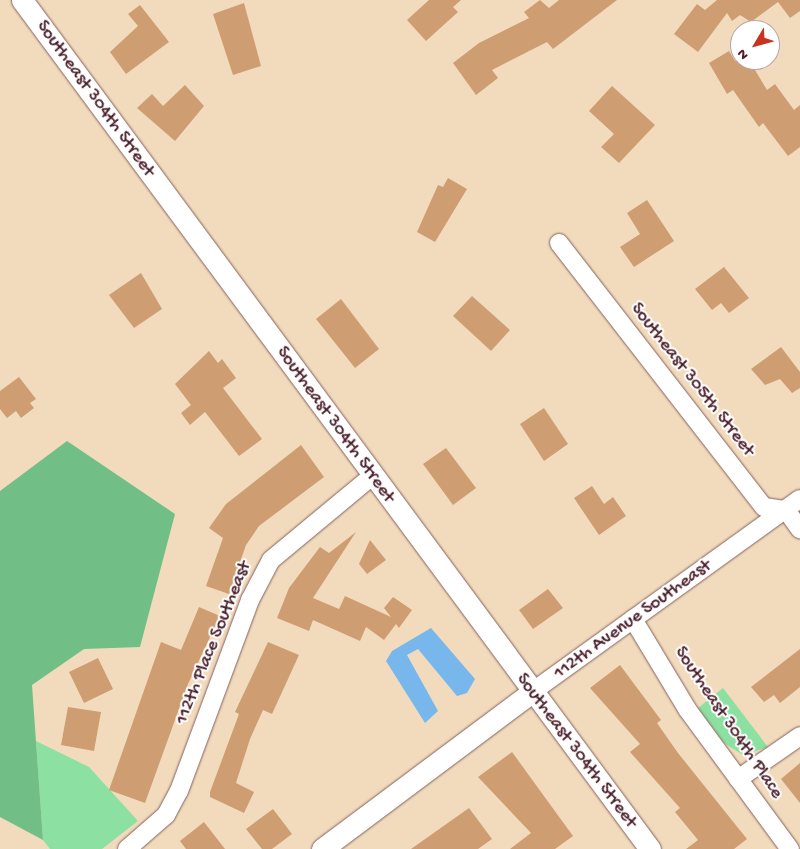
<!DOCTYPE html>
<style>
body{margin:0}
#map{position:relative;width:800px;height:849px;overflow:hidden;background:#f2dbbd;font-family:"Gochi Hand",sans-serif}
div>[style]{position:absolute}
.green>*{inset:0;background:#8ce0a1}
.forest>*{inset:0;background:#71be87}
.water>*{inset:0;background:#77b7eb}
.building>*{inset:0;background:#ce9d72}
.roads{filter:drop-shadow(0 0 1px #85615e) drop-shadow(0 0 1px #85615e)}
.minor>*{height:18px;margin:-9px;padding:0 9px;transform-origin:9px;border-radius:9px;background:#fff}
.tertiary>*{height:21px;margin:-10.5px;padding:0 10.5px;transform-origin:10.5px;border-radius:10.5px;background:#fff}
span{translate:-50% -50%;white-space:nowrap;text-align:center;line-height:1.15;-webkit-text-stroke:4px #fff;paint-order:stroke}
.street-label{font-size:19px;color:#4a1f2b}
.north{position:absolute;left:730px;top:20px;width:50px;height:50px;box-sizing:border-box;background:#fff;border:1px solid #b7a5aa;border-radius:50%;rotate:233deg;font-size:14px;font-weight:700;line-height:20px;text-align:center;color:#4a1f2b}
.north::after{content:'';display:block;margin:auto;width:18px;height:22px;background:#c8321e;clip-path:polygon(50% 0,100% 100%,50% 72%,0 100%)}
</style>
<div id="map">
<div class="green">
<div style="clip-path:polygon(723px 688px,768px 747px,743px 755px,724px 743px,698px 708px)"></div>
<div style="clip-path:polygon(36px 741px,89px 767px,138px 821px,102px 849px,50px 849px,43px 840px)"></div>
</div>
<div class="forest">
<div style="clip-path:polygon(67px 441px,175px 514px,140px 647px,84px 649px,32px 685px,43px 840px,0 817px,0 491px)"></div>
</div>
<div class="water">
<div style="clip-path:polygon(431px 628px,475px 679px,467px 693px,457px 696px,418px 649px,407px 655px,438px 711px,425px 723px,386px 661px,392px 651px)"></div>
</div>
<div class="building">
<div style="clip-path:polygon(429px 0,461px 0,453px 7px,458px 12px,426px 41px,407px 20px)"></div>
<div style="clip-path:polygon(540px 0,549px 8px,559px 0,617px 0,553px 49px,547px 42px,492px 70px,498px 78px,476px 95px,453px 63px,479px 43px,529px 18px,524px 12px)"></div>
<div style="clip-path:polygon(717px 0,800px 0,800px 11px,790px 18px,778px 2px,751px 22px,740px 15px,732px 21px,727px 13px,698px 52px,674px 34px,697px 4px,705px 10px)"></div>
<div style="clip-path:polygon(244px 3px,261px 66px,233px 75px,213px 14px)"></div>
<div style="clip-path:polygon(140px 5px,169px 42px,126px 74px,110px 52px,138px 26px,128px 14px)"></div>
<div style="clip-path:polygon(729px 51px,735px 61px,749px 60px,767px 90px,775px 84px,794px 110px,800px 105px,800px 147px,788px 156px,763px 123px,759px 127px,733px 90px,727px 94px,709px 63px)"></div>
<div style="clip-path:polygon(185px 85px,204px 106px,175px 141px,137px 108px,152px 94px,163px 106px)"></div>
<div style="clip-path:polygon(612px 86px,655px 125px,619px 163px,601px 147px,614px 134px,589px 111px)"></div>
<div style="clip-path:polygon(448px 178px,467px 189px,435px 242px,417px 232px,438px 185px,443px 187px)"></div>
<div style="clip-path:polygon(647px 200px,674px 241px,634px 267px,620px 247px,640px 234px,627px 213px)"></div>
<div style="clip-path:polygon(724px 267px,749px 298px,729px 313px,721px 303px,712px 310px,695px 289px)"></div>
<div style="clip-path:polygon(141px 273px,162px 309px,134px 328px,109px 295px)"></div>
<div style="clip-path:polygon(472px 296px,510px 330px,491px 351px,453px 316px)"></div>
<div style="clip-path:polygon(341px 299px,379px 349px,355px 368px,316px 319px)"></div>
<div style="clip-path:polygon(781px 347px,800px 372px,800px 388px,792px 393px,780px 379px,765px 385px,751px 369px)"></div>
<div style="clip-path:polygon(209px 351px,218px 363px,222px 359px,236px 378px,223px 388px,262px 439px,239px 456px,205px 412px,190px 425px,181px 413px,191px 405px,175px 384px)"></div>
<div style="clip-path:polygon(19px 377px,36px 399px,30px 403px,34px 408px,21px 418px,16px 411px,7px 418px,0 409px,0 391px)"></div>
<div style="clip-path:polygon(544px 408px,568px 444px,544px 461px,520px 424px)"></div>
<div style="clip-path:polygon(301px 445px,324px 477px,259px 526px,246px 545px,229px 594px,206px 586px,223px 538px,209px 528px,226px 504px)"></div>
<div style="clip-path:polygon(446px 448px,476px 488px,453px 505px,423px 464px)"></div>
<div style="clip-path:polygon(592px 486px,604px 504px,613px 497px,626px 516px,599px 535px,574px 498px)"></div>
<div style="clip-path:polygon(356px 532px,313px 598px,339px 609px,345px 596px,391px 617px,384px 608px,393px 597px,412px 610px,399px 628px,396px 624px,384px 640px,366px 627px,360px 641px,313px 620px,309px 631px,277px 618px,289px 588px,320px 547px,329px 553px)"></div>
<div style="clip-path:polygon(370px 540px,386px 560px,367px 574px,359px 564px)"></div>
<div style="clip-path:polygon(548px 589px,563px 608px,533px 629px,519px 610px)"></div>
<div style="clip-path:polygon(199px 607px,220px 616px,188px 684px,145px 803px,109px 790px,161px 642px,181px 650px)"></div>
<div style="clip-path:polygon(268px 642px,299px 655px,272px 714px,263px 710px,250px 739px,236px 783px,254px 792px,244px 813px,210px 797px,210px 792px,239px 714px,235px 712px)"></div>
<div style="clip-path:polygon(800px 649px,800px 687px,780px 703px,774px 695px,764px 702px,751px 687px)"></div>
<div style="clip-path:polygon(98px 658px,113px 689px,84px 703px,69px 672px)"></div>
<div style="clip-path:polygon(620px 665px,661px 720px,657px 723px,678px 753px,747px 839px,734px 849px,686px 849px,698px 840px,675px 812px,680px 808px,630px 752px,640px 744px,590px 688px)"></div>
<div style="clip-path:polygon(68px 707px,101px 712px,94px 751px,61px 745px)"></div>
<div style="clip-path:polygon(512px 752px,573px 836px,555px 849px,510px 849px,531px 833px,478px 777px)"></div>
<div style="clip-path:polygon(800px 763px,800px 803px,781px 779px)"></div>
<div style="clip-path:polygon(469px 808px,492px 839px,478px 849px,411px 849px)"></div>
<div style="clip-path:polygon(273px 809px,292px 834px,272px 849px,262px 849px,246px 829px)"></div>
<div style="clip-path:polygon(204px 822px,225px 849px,186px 849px,180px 841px)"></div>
</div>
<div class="roads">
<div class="minor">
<div style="left:559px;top:243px;width:334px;rotate:52.2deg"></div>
<div style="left:764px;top:507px;width:22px;rotate:8deg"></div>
<div style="left:786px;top:510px;width:24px;rotate:54deg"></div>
<div style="left:633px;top:619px;width:105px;rotate:59deg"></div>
<div style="left:687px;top:709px;width:174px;rotate:53.7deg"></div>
<div style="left:532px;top:692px;width:330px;rotate:-35.8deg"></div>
<div style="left:738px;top:779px;width:75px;rotate:-34.7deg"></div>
<div style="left:127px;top:849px;width:52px;rotate:-41.1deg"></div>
<div style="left:166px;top:815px;width:27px;rotate:-62deg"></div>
<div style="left:179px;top:791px;width:204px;rotate:-69.6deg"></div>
<div style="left:250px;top:600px;width:45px;rotate:-62.3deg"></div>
<div style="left:271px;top:560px;width:131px;rotate:-39.7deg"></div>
</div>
<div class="tertiary">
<div style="left:22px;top:0;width:1056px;rotate:53.51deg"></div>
<div style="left:322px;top:849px;width:262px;rotate:-36.8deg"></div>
</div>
</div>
<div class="street-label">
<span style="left:95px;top:99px;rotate:54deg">Southeast 304th Street</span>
<span style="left:692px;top:380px;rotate:52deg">Southeast 305th Street</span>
<span style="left:335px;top:425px;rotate:54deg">Southeast 304th Street</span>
<span style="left:633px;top:620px;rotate:-36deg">112th Avenue Southeast</span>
<span style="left:214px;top:643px;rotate:-68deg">112th Place Southeast</span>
<span style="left:728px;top:723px;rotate:56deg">Southeast 304th Place</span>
<span style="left:576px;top:751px;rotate:53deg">Southeast 304th Street</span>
</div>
<div class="north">N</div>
</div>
